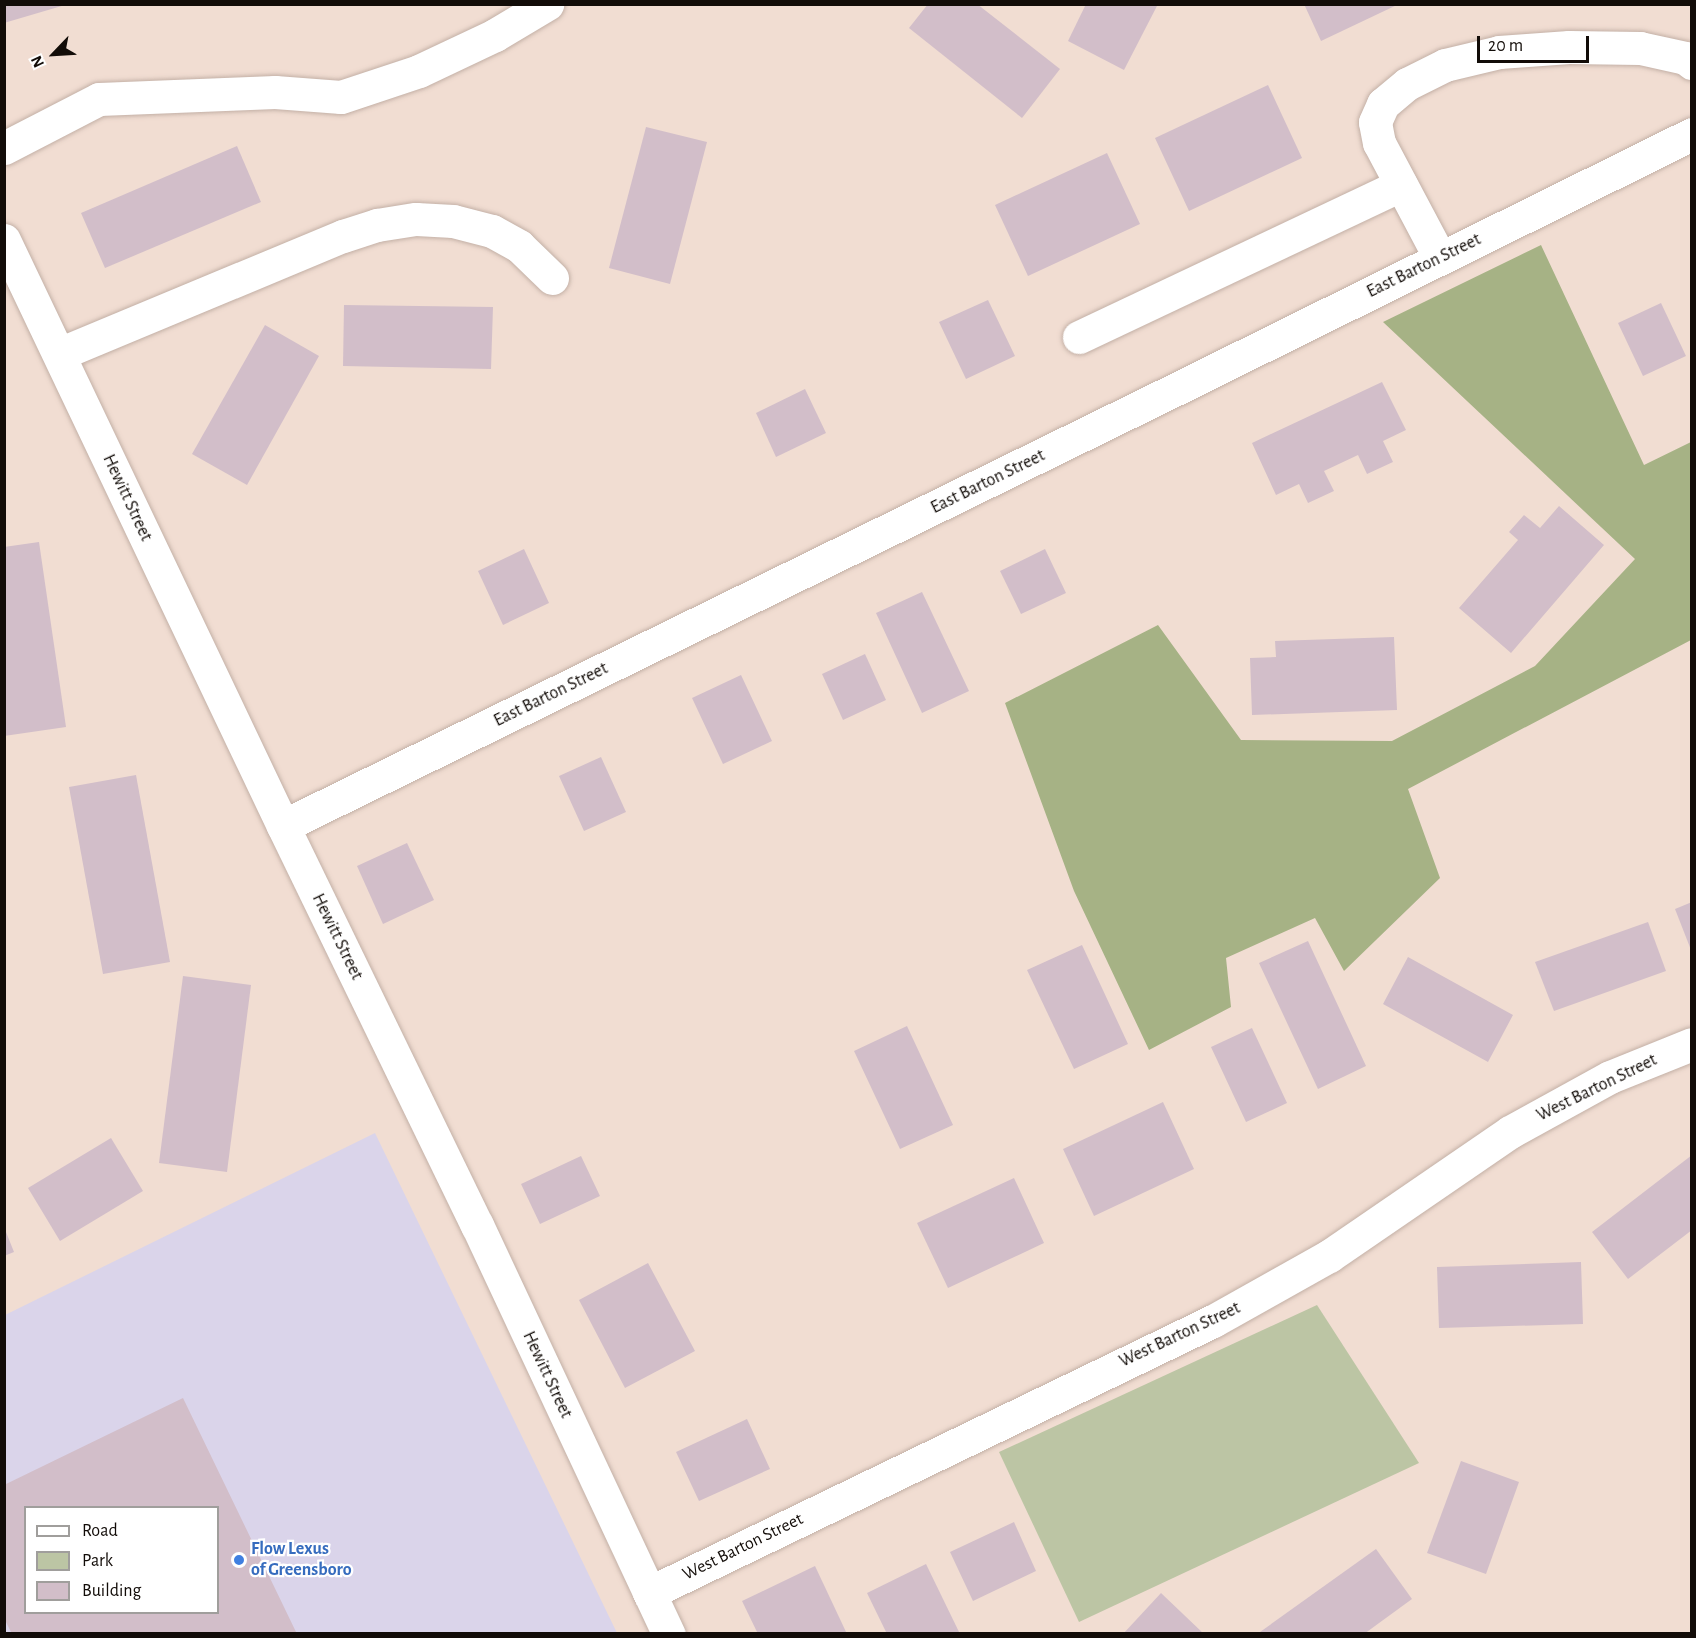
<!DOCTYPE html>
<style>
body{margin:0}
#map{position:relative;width:1696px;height:1638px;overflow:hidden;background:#f1ddd2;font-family:"Alegreya Sans",sans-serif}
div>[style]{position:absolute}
.commercial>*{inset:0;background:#dad4ea}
.green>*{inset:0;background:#bcc5a4}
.forest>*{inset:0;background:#a6b285}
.building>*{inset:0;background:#d2bec9}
.roads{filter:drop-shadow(0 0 2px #c3b0a6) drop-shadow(0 0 2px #c3b0a6)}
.minor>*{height:33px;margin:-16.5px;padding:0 16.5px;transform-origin:16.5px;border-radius:16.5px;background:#fff}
.dots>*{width:16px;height:16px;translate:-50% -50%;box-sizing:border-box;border:3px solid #fff;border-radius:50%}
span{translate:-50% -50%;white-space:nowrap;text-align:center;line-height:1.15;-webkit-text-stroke:4.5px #fff;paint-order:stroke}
.street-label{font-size:18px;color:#120c08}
.shop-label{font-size:18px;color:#366cbe;font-weight:700}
.left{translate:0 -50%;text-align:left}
.frame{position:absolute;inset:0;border:6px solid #120c08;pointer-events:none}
.legend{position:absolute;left:24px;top:1506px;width:195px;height:108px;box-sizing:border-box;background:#fff;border:2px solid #a09e9c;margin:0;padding:8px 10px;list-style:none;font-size:18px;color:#120c08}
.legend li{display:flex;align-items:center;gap:12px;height:30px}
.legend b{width:30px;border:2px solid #a09e9c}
.north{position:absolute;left:24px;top:24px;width:60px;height:60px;-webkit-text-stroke:4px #fff;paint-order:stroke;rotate:245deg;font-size:16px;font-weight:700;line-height:24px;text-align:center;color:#120c08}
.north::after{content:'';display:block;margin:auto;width:21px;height:27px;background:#120c08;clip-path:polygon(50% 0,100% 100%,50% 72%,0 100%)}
.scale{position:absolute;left:1477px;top:36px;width:112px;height:27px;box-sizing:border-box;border:3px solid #120c08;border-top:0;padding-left:8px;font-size:18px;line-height:21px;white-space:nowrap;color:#120c08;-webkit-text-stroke:4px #fff;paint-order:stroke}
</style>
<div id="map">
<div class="commercial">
<div style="clip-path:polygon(evenodd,375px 1133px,617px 1633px,5px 1634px,5px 1315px,375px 1133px,26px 1508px,218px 1508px,218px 1612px,26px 1612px,26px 1508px)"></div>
</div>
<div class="green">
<div style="clip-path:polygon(1317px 1305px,1419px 1463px,1079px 1622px,999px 1452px)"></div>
</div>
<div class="forest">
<div style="clip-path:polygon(1541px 245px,1644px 465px,1691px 442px,1691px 640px,1408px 789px,1440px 878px,1344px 971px,1315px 918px,1226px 958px,1231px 1007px,1149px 1050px,1074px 891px,1005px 703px,1158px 625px,1241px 740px,1392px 741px,1535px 666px,1635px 559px,1383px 322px)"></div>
</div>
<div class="building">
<div style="clip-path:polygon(4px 4px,65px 4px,65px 5px,4px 23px)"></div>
<div style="clip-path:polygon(928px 4px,977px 4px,1060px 69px,1022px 118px,909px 28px)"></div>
<div style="clip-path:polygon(1086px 4px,1158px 4px,1124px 70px,1068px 41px)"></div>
<div style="clip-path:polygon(1304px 4px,1399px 4px,1321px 41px)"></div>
<div style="clip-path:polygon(1268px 85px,1302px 158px,1189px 211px,1155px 138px)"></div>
<div style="clip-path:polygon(646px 127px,707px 142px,670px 284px,609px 268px)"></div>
<div style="clip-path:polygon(237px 146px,261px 202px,105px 268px,81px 213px)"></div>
<div style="clip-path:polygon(1107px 153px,1140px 224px,1028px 276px,995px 205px)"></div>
<div style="clip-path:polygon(988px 300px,1015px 356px,966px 379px,939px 322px)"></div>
<div style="clip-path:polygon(1661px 303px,1686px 356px,1643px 376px,1618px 323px)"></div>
<div style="clip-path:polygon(344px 305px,493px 307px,491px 369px,343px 366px)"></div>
<div style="clip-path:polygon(265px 325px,319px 356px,247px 485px,192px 454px)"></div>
<div style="clip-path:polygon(1382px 382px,1406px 430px,1383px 441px,1393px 462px,1367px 474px,1358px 455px,1324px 471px,1334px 491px,1308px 503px,1299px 484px,1276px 495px,1252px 443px)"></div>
<div style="clip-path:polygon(805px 389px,826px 433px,776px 457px,756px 413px)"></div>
<div style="clip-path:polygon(1559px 506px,1604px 545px,1511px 653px,1459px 608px,1518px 540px,1509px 532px,1524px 515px,1540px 528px)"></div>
<div style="clip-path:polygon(39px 542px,66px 727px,4px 736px,4px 547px)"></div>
<div style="clip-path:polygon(524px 549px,549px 603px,503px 625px,478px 571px)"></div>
<div style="clip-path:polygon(1045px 549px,1066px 593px,1021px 614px,1000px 571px)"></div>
<div style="clip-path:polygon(922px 592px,969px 691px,922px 713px,876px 613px)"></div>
<div style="clip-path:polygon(1394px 637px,1397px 710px,1252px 715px,1250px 658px,1276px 657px,1275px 641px)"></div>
<div style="clip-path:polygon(865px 654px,886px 700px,843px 720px,822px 674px)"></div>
<div style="clip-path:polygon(741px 675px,772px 741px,723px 764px,692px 698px)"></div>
<div style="clip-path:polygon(601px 757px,626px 812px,584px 831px,559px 776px)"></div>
<div style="clip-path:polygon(136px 775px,170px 962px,103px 974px,69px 787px)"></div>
<div style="clip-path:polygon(407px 843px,434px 900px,383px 924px,357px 866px)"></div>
<div style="clip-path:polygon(1692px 902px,1692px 950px,1691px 950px,1675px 909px)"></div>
<div style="clip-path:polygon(1648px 922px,1666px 971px,1554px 1011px,1535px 962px)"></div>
<div style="clip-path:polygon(1308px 941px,1366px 1066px,1318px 1089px,1259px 963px)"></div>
<div style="clip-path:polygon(1082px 945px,1128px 1044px,1074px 1069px,1027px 970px)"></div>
<div style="clip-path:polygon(1408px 957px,1513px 1015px,1488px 1062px,1383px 1004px)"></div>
<div style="clip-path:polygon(183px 976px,251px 985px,227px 1172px,159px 1163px)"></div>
<div style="clip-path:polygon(907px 1026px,953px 1125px,900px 1149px,854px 1051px)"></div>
<div style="clip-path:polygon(1252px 1028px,1287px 1103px,1246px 1122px,1211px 1047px)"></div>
<div style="clip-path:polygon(1163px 1102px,1194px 1169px,1094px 1216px,1063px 1149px)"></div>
<div style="clip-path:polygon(111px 1138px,143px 1191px,60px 1241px,28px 1188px)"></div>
<div style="clip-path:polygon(1692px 1155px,1692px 1230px,1628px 1279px,1592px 1232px)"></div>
<div style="clip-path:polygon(581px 1156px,600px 1196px,540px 1224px,521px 1184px)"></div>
<div style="clip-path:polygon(1014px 1178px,1044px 1243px,948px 1288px,917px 1223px)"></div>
<div style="clip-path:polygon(4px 1227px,14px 1252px,4px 1256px)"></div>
<div style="clip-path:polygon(1581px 1262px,1583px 1324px,1439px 1328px,1437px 1267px)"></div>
<div style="clip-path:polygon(648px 1263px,695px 1351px,625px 1388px,579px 1300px)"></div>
<div style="clip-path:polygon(evenodd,183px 1398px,297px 1634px,12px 1634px,4px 1618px,4px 1485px,183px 1398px,26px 1508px,218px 1508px,218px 1612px,26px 1612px,26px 1508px)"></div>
<div style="clip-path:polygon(747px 1419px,770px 1469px,699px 1501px,676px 1452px)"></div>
<div style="clip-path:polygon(1461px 1461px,1519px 1482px,1486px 1574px,1427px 1553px)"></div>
<div style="clip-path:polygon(1014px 1522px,1036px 1571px,973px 1601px,950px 1552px)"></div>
<div style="clip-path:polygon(1376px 1549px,1412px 1599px,1364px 1634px,1262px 1634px,1260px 1632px)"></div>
<div style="clip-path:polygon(926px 1564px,960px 1634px,887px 1634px,867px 1593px)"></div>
<div style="clip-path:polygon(815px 1566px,847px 1634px,758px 1634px,742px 1601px)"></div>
<div style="clip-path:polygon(1161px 1593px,1204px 1634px,1123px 1634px)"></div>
</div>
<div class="roads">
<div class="minor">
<div style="left:4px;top:148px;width:107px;rotate:-27.3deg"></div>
<div style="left:99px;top:99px;width:176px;rotate:-2.3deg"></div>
<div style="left:275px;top:92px;width:66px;rotate:4.3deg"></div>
<div style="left:341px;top:97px;width:82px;rotate:-18.4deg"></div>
<div style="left:419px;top:71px;width:84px;rotate:-25.3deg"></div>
<div style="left:495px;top:35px;width:61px;rotate:-30.8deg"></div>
<div style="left:4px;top:240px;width:649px;rotate:64.54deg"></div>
<div style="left:283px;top:826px;width:444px;rotate:64.1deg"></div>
<div style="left:477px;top:1225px;width:452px;rotate:64.9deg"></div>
<div style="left:1440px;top:258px;width:130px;rotate:-117.9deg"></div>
<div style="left:1379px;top:143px;width:21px;rotate:-101deg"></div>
<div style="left:1375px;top:122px;width:20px;rotate:-66deg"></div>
<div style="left:1383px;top:104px;width:31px;rotate:-40deg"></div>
<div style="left:1407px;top:84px;width:42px;rotate:-26.6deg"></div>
<div style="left:1445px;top:65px;width:56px;rotate:-13.5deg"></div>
<div style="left:1499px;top:52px;width:70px;rotate:-4.1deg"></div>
<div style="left:1569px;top:47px;width:71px;rotate:0.8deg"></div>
<div style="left:1640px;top:48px;width:46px;rotate:12.5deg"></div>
<div style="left:1685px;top:58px;width:9px;rotate:36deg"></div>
<div style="left:1079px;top:337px;width:356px;rotate:-25.3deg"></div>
<div style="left:59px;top:354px;width:308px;rotate:-22.6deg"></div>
<div style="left:343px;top:236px;width:36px;rotate:-18deg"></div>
<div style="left:377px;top:225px;width:39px;rotate:-9deg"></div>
<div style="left:416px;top:219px;width:37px;rotate:3deg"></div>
<div style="left:453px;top:221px;width:40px;rotate:14.4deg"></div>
<div style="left:492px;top:231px;width:31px;rotate:29deg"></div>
<div style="left:519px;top:246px;width:46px;rotate:44.1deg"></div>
<div style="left:283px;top:826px;width:981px;rotate:-26.07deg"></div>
<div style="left:1164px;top:395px;width:589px;rotate:-26.3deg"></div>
<div style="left:649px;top:1593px;width:626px;rotate:-25.75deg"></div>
<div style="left:1213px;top:1321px;width:133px;rotate:-29.3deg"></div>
<div style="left:1329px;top:1256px;width:219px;rotate:-34.4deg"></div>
<div style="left:1510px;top:1132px;width:114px;rotate:-28.8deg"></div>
<div style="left:1610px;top:1077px;width:88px;rotate:-21.9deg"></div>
</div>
</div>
<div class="dots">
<div style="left:239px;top:1560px;background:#3f7fe0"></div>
</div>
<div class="street-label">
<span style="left:1424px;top:266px;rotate:-26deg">East Barton Street</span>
<span style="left:988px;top:482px;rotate:-26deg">East Barton Street</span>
<span style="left:127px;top:498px;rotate:65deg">Hewitt Street</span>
<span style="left:551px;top:695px;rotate:-26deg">East Barton Street</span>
<span style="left:337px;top:937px;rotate:64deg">Hewitt Street</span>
<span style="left:1597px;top:1088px;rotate:-26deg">West Barton Street</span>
<span style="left:1180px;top:1335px;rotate:-25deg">West Barton Street</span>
<span style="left:547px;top:1375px;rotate:65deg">Hewitt Street</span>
<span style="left:743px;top:1547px;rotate:-26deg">West Barton Street</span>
</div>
<div class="shop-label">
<span class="left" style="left:251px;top:1560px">Flow Lexus<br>of Greensboro</span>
</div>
<div class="frame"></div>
<ul class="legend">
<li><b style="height:8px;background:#fff"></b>Road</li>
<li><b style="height:16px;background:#bcc5a4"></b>Park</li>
<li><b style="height:16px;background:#d2bec9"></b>Building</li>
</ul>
<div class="north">N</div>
<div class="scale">20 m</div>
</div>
